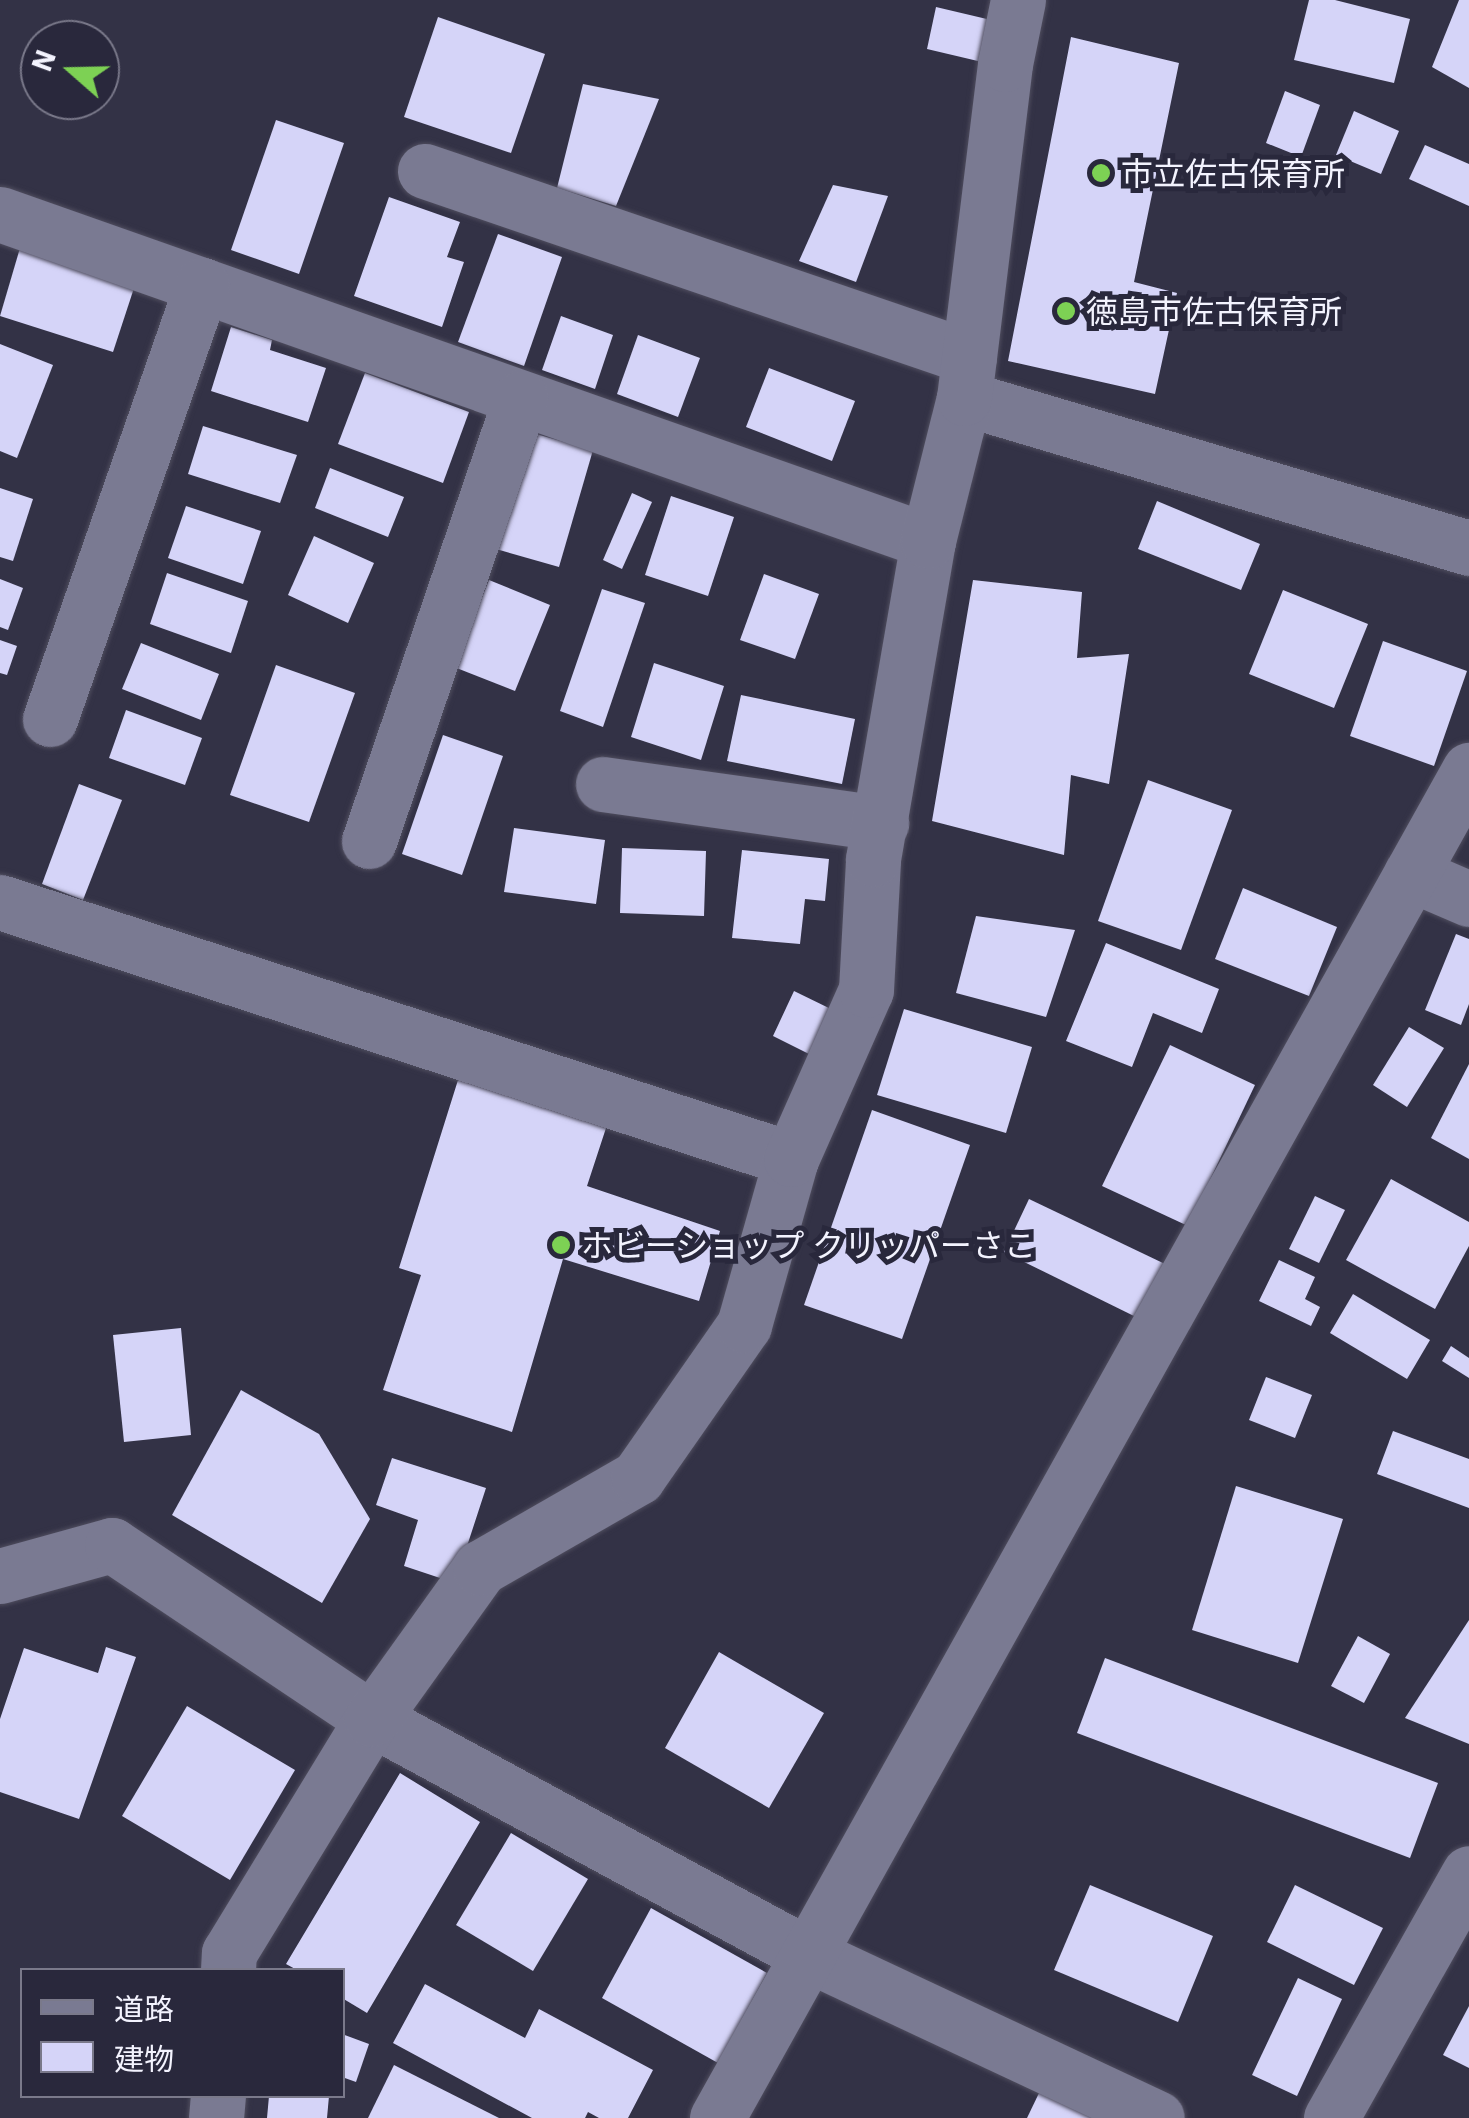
<!DOCTYPE html>
<meta charset="utf-8">
<style>
body{margin:0}
#map{position:relative;width:1469px;height:2118px;overflow:hidden;background:#333246;font-family:"IBM Plex Sans","Noto Sans JP",sans-serif}
div>[style]{position:absolute}
.building>*{inset:0;background:#d5d4f8}
.roads{filter:drop-shadow(0 0 2px #4f4d5e) drop-shadow(0 0 2px #4f4d5e)}
.street>*{height:55px;margin:-27.5px;padding:0 27.5px;transform-origin:27.5px;border-radius:27.5px;background:#7a7a92}
.dots>*{width:28px;height:28px;translate:-50% -50%;box-sizing:border-box;border:5px solid #29283c;border-radius:50%}
span{translate:-50% -50%;white-space:nowrap;text-align:center;line-height:1.15;-webkit-text-stroke:10px #29283c;paint-order:stroke}
.poi-label{font-size:32px;color:#f3f3fe}
.left{translate:0 -50%;text-align:left}
.legend{position:absolute;left:20px;top:1968px;width:325px;height:130px;box-sizing:border-box;background:#29283c;border:2px solid #7a798a;margin:0;padding:12px 18px;list-style:none;font-size:30px;color:#f3f3fe}
.legend li{display:flex;align-items:center;gap:20px;height:50px}
.legend b{width:50px;border:2px solid #7a798a}
.north{position:absolute;left:20px;top:20px;width:100px;height:100px;box-sizing:border-box;background:#29283c;border:2px solid #7a798a;border-radius:50%;rotate:290deg;font-size:28px;font-weight:700;line-height:40px;text-align:center;color:#f3f3fe}
.north::after{content:'';display:block;margin:auto;width:35px;height:45px;background:#7dd154;clip-path:polygon(50% 0,100% 100%,50% 72%,0 100%)}
</style>
<div id="map">
<div class="building">
<div style="clip-path:polygon(1309px 0,1335px 0,1410px 19px,1394px 83px,1294px 60px)"></div>
<div style="clip-path:polygon(1459px 0,1469px 0,1469px 88px,1432px 67px)"></div>
<div style="clip-path:polygon(936px 7px,991px 20px,982px 62px,927px 49px)"></div>
<div style="clip-path:polygon(438px 17px,545px 54px,511px 153px,404px 117px)"></div>
<div style="clip-path:polygon(1071px 37px,1179px 63px,1134px 282px,1177px 293px,1155px 394px,1008px 361px)"></div>
<div style="clip-path:polygon(583px 84px,659px 99px,616px 206px,557px 188px)"></div>
<div style="clip-path:polygon(1285px 91px,1320px 105px,1301px 157px,1266px 143px)"></div>
<div style="clip-path:polygon(1354px 111px,1399px 131px,1381px 174px,1336px 155px)"></div>
<div style="clip-path:polygon(276px 120px,344px 143px,299px 274px,231px 250px)"></div>
<div style="clip-path:polygon(1425px 145px,1469px 164px,1469px 206px,1409px 179px)"></div>
<div style="clip-path:polygon(833px 185px,888px 196px,856px 282px,799px 261px)"></div>
<div style="clip-path:polygon(389px 197px,460px 222px,447px 257px,464px 262px,442px 327px,354px 296px)"></div>
<div style="clip-path:polygon(498px 234px,562px 257px,524px 366px,458px 342px)"></div>
<div style="clip-path:polygon(20px 248px,135px 285px,113px 352px,0 316px)"></div>
<div style="clip-path:polygon(561px 316px,613px 335px,595px 389px,542px 370px)"></div>
<div style="clip-path:polygon(231px 327px,272px 340px,270px 350px,326px 368px,308px 422px,211px 391px)"></div>
<div style="clip-path:polygon(638px 335px,700px 358px,678px 417px,617px 394px)"></div>
<div style="clip-path:polygon(0 344px,53px 365px,17px 458px,0 451px)"></div>
<div style="clip-path:polygon(769px 368px,855px 401px,832px 461px,746px 427px)"></div>
<div style="clip-path:polygon(365px 373px,469px 412px,443px 483px,338px 444px)"></div>
<div style="clip-path:polygon(203px 426px,297px 455px,280px 503px,188px 474px)"></div>
<div style="clip-path:polygon(529px 432px,593px 450px,559px 567px,496px 549px)"></div>
<div style="clip-path:polygon(330px 468px,404px 497px,388px 537px,315px 508px)"></div>
<div style="clip-path:polygon(0 488px,33px 499px,13px 561px,0 557px)"></div>
<div style="clip-path:polygon(632px 493px,652px 502px,622px 569px,603px 560px)"></div>
<div style="clip-path:polygon(671px 496px,734px 517px,708px 596px,645px 575px)"></div>
<div style="clip-path:polygon(1157px 501px,1260px 544px,1241px 590px,1138px 549px)"></div>
<div style="clip-path:polygon(186px 506px,261px 531px,243px 584px,168px 558px)"></div>
<div style="clip-path:polygon(314px 536px,374px 563px,348px 623px,288px 595px)"></div>
<div style="clip-path:polygon(167px 573px,248px 601px,231px 653px,150px 624px)"></div>
<div style="clip-path:polygon(764px 574px,819px 594px,795px 659px,740px 640px)"></div>
<div style="clip-path:polygon(0 579px,23px 588px,8px 630px,0 627px)"></div>
<div style="clip-path:polygon(489px 580px,550px 605px,515px 691px,454px 667px)"></div>
<div style="clip-path:polygon(973px 580px,1082px 592px,1077px 658px,1129px 654px,1109px 784px,1071px 775px,1064px 855px,932px 821px)"></div>
<div style="clip-path:polygon(602px 589px,645px 603px,603px 727px,560px 711px)"></div>
<div style="clip-path:polygon(1283px 590px,1368px 624px,1334px 708px,1249px 674px)"></div>
<div style="clip-path:polygon(0 640px,17px 646px,7px 675px,0 673px)"></div>
<div style="clip-path:polygon(1383px 641px,1467px 671px,1434px 766px,1350px 736px)"></div>
<div style="clip-path:polygon(141px 643px,219px 674px,201px 720px,122px 689px)"></div>
<div style="clip-path:polygon(654px 663px,724px 686px,701px 760px,631px 737px)"></div>
<div style="clip-path:polygon(276px 665px,355px 693px,309px 822px,230px 795px)"></div>
<div style="clip-path:polygon(741px 695px,855px 719px,842px 784px,727px 761px)"></div>
<div style="clip-path:polygon(126px 710px,202px 738px,185px 785px,109px 758px)"></div>
<div style="clip-path:polygon(443px 735px,503px 756px,462px 875px,402px 854px)"></div>
<div style="clip-path:polygon(1148px 780px,1232px 810px,1181px 950px,1098px 921px)"></div>
<div style="clip-path:polygon(79px 784px,122px 800px,83px 900px,42px 884px)"></div>
<div style="clip-path:polygon(514px 828px,605px 840px,596px 904px,504px 892px)"></div>
<div style="clip-path:polygon(622px 848px,706px 851px,704px 916px,620px 913px)"></div>
<div style="clip-path:polygon(742px 850px,829px 859px,825px 901px,805px 899px,800px 944px,732px 938px)"></div>
<div style="clip-path:polygon(1243px 888px,1337px 927px,1309px 996px,1215px 959px)"></div>
<div style="clip-path:polygon(976px 916px,1075px 930px,1046px 1017px,956px 993px)"></div>
<div style="clip-path:polygon(1456px 934px,1469px 939px,1469px 1004px,1461px 1025px,1425px 1010px)"></div>
<div style="clip-path:polygon(1106px 943px,1219px 989px,1202px 1033px,1153px 1013px,1132px 1067px,1066px 1041px)"></div>
<div style="clip-path:polygon(794px 991px,835px 1011px,813px 1056px,773px 1036px)"></div>
<div style="clip-path:polygon(904px 1009px,1032px 1047px,1006px 1133px,877px 1095px)"></div>
<div style="clip-path:polygon(1409px 1027px,1444px 1048px,1407px 1107px,1373px 1085px)"></div>
<div style="clip-path:polygon(1170px 1045px,1255px 1085px,1188px 1226px,1102px 1186px)"></div>
<div style="clip-path:polygon(1469px 1064px,1469px 1159px,1431px 1138px)"></div>
<div style="clip-path:polygon(458px 1080px,607px 1125px,587px 1186px,720px 1231px,699px 1301px,563px 1259px,512px 1432px,383px 1390px,421px 1275px,399px 1268px)"></div>
<div style="clip-path:polygon(872px 1110px,970px 1145px,902px 1339px,804px 1305px)"></div>
<div style="clip-path:polygon(1391px 1179px,1469px 1222px,1469px 1246px,1435px 1309px,1346px 1260px)"></div>
<div style="clip-path:polygon(1315px 1196px,1345px 1210px,1319px 1263px,1289px 1249px)"></div>
<div style="clip-path:polygon(1029px 1199px,1165px 1264px,1138px 1318px,1004px 1252px)"></div>
<div style="clip-path:polygon(1279px 1260px,1315px 1277px,1305px 1299px,1320px 1307px,1311px 1326px,1259px 1301px)"></div>
<div style="clip-path:polygon(1353px 1294px,1430px 1340px,1407px 1379px,1330px 1333px)"></div>
<div style="clip-path:polygon(181px 1328px,191px 1435px,124px 1442px,113px 1335px)"></div>
<div style="clip-path:polygon(1451px 1346px,1469px 1358px,1469px 1378px,1442px 1361px)"></div>
<div style="clip-path:polygon(1266px 1377px,1312px 1395px,1295px 1438px,1249px 1420px)"></div>
<div style="clip-path:polygon(241px 1390px,319px 1434px,370px 1519px,322px 1603px,172px 1515px)"></div>
<div style="clip-path:polygon(1393px 1431px,1469px 1459px,1469px 1508px,1377px 1474px)"></div>
<div style="clip-path:polygon(392px 1458px,486px 1488px,455px 1583px,404px 1566px,418px 1520px,376px 1505px)"></div>
<div style="clip-path:polygon(1236px 1486px,1343px 1519px,1298px 1663px,1192px 1630px)"></div>
<div style="clip-path:polygon(1469px 1620px,1469px 1744px,1405px 1718px)"></div>
<div style="clip-path:polygon(1358px 1636px,1390px 1654px,1364px 1703px,1331px 1686px)"></div>
<div style="clip-path:polygon(106px 1647px,136px 1657px,79px 1819px,0 1792px,0 1719px,24px 1648px,98px 1673px)"></div>
<div style="clip-path:polygon(719px 1652px,824px 1713px,769px 1808px,665px 1748px)"></div>
<div style="clip-path:polygon(1105px 1658px,1438px 1783px,1410px 1858px,1077px 1733px)"></div>
<div style="clip-path:polygon(187px 1706px,295px 1770px,230px 1880px,122px 1816px)"></div>
<div style="clip-path:polygon(400px 1773px,480px 1822px,367px 2013px,342px 1998px,342px 1970px,297px 1970px,286px 1964px)"></div>
<div style="clip-path:polygon(511px 1833px,588px 1879px,533px 1971px,456px 1925px)"></div>
<div style="clip-path:polygon(1090px 1885px,1213px 1936px,1178px 2022px,1054px 1970px)"></div>
<div style="clip-path:polygon(1295px 1885px,1383px 1928px,1354px 1985px,1267px 1942px)"></div>
<div style="clip-path:polygon(651px 1908px,767px 1973px,718px 2063px,602px 1998px)"></div>
<div style="clip-path:polygon(1298px 1978px,1342px 1999px,1297px 2096px,1252px 2075px)"></div>
<div style="clip-path:polygon(425px 1984px,525px 2038px,539px 2009px,653px 2070px,628px 2118px,599px 2118px,588px 2112px,585px 2118px,532px 2118px,393px 2043px)"></div>
<div style="clip-path:polygon(1469px 2006px,1469px 2068px,1443px 2055px)"></div>
<div style="clip-path:polygon(342px 2034px,369px 2044px,356px 2082px,342px 2077px)"></div>
<div style="clip-path:polygon(394px 2065px,499px 2118px,368px 2118px)"></div>
<div style="clip-path:polygon(1040px 2091px,1095px 2118px,1027px 2118px)"></div>
<div style="clip-path:polygon(269px 2096px,329px 2096px,327px 2118px,267px 2118px)"></div>
</div>
<div class="roads">
<div class="street">
<div style="left:425px;top:171px;width:575px;rotate:18.88deg"></div>
<div style="left:0;top:214px;width:984px;rotate:19.41deg"></div>
<div style="left:964px;top:398px;width:527px;rotate:16.54deg"></div>
<div style="left:50px;top:719px;width:460px;rotate:-70.7deg"></div>
<div style="left:603px;top:784px;width:281px;rotate:8deg"></div>
<div style="left:369px;top:841px;width:468px;rotate:-71.1deg"></div>
<div style="left:1411px;top:874px;width:63px;rotate:23.3deg"></div>
<div style="left:0;top:902px;width:832px;rotate:18deg"></div>
<div style="left:0;top:1576px;width:116px;rotate:-15.5deg"></div>
<div style="left:112px;top:1545px;width:313px;rotate:33.8deg"></div>
<div style="left:372px;top:1719px;width:497px;rotate:28.4deg"></div>
<div style="left:809px;top:1955px;width:384px;rotate:25.1deg"></div>
<div style="left:228px;top:1970px;width:17px;rotate:-87deg"></div>
<div style="left:229px;top:1953px;width:274px;rotate:-58.6deg"></div>
<div style="left:372px;top:1719px;width:186px;rotate:-54.4deg"></div>
<div style="left:480px;top:1568px;width:182px;rotate:-29.9deg"></div>
<div style="left:638px;top:1477px;width:185px;rotate:-55.1deg"></div>
<div style="left:744px;top:1325px;width:173px;rotate:-74.2deg"></div>
<div style="left:791px;top:1159px;width:185px;rotate:-66.1deg"></div>
<div style="left:866px;top:990px;width:131px;rotate:-86.9deg"></div>
<div style="left:873px;top:859px;width:323px;rotate:-80.2deg"></div>
<div style="left:928px;top:541px;width:147px;rotate:-75.9deg"></div>
<div style="left:964px;top:398px;width:337px;rotate:-83deg"></div>
<div style="left:1005px;top:64px;width:65px;rotate:-78.5deg"></div>
<div style="left:216px;top:2118px;width:22px;rotate:-85deg"></div>
<div style="left:717px;top:2118px;width:1544px;rotate:-60.84deg"></div>
<div style="left:1331px;top:2118px;width:281px;rotate:-60.6deg"></div>
</div>
</div>
<div class="dots">
<div style="left:1101px;top:173px;background:#7dd154"></div>
<div style="left:1066px;top:311px;background:#7dd154"></div>
<div style="left:561px;top:1245px;background:#7dd154"></div>
</div>
<div class="poi-label">
<span class="left" style="left:1121px;top:173px">市立佐古保育所</span>
<span class="left" style="left:1086px;top:311px">徳島市佐古保育所</span>
<span class="left" style="left:581px;top:1245px">ホビーショップ クリッパーさこ</span>
</div>
<ul class="legend">
<li><b style="height:12px;background:#7a7a92"></b>道路</li>
<li><b style="height:28px;background:#d5d4f8"></b>建物</li>
</ul>
<div class="north">N</div>
</div>
